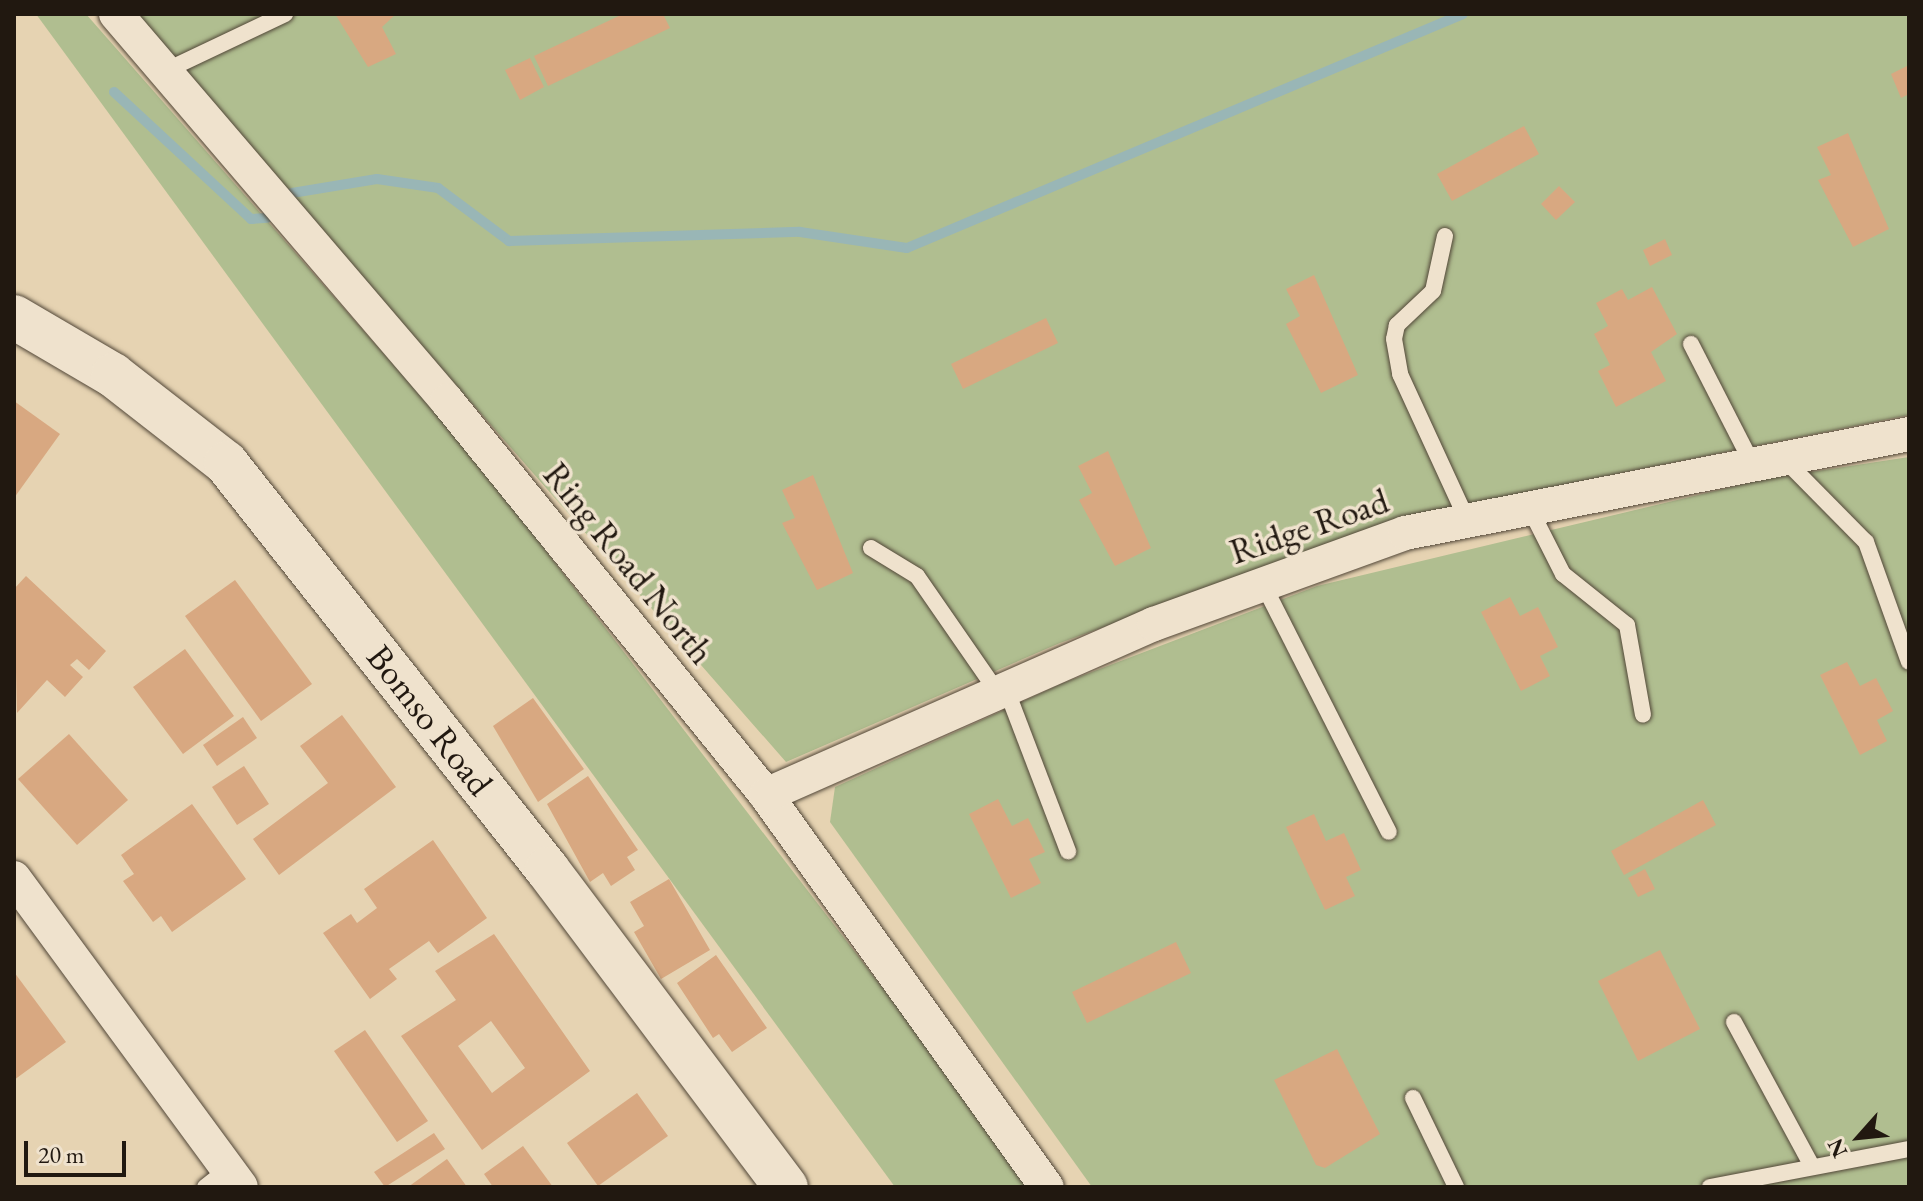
<!DOCTYPE html>
<style>
body{margin:0}
#map{position:relative;width:1923px;height:1201px;overflow:hidden;background:#e6d3b2;font-family:"EB Garamond",serif}
div>[style]{position:absolute}
.green>*{inset:0;background:#b0be90}
.stream>*{height:10px;margin:-5px;padding:0 5px;transform-origin:5px;border-radius:5px;background:#99b6b6}
.building>*{inset:0;background:#d8a881}
.roads{filter:drop-shadow(0 0 2px #524738) drop-shadow(0 0 2px #524738)}
.lane>*{height:16px;margin:-8px;padding:0 8px;transform-origin:8px;border-radius:8px;background:#efe2cd}
.street>*{height:34px;margin:-17px;padding:0 17px;transform-origin:17px;border-radius:17px;background:#efe2cd}
.secondary>*{height:44px;margin:-22px;padding:0 22px;transform-origin:22px;border-radius:22px;background:#efe2cd}
span{translate:-50% -50%;white-space:nowrap;text-align:center;line-height:1.15;-webkit-text-stroke:7px #efe2cd;paint-order:stroke}
.street-label{font-size:36px;color:#211810}
.frame{position:absolute;inset:0;border:16px solid #211810;pointer-events:none}
.north{position:absolute;left:1819px;top:1097px;width:80px;height:80px;-webkit-text-stroke:6px #efe2cd;paint-order:stroke;rotate:243deg;font-size:22px;font-weight:700;line-height:32px;text-align:center;color:#211810}
.north::after{content:'';display:block;margin:auto;width:28px;height:36px;background:#211810;clip-path:polygon(50% 0,100% 100%,50% 72%,0 100%)}
.scale{position:absolute;left:24px;top:1141px;width:102px;height:36px;box-sizing:border-box;border:4px solid #211810;border-top:0;padding-left:10px;font-size:24px;line-height:28px;white-space:nowrap;color:#211810;-webkit-text-stroke:6px #efe2cd;paint-order:stroke}
</style>
<div id="map">
<div class="green">
<div style="clip-path:polygon(36px 14px,86px 14px,469px 451px,1036px 1187px,895px 1187px)"></div>
<div style="clip-path:polygon(131px 14px,1909px 14px,1909px 415px,1408px 516px,1060px 643px,786px 762px)"></div>
<div style="clip-path:polygon(1909px 457px,1909px 1187px,1092px 1187px,830px 822px,835px 787px,1063px 683px,1317px 586px,1765px 479px)"></div>
</div>
<div class="stream">
<div style="left:114px;top:92px;width:187px;rotate:42.8deg"></div>
<div style="left:251px;top:219px;width:16px;rotate:-4deg"></div>
<div style="left:292px;top:193px;width:86px;rotate:-9.4deg"></div>
<div style="left:377px;top:179px;width:62px;rotate:8.4deg"></div>
<div style="left:438px;top:188px;width:89px;rotate:36.7deg"></div>
<div style="left:509px;top:241px;width:291px;rotate:-1.8deg"></div>
<div style="left:800px;top:232px;width:108px;rotate:8.5deg"></div>
<div style="left:907px;top:248px;width:603px;rotate:-22.82deg"></div>
</div>
<div class="building">
<div style="clip-path:polygon(335px 14px,396px 14px,382px 27px,396px 54px,368px 67px)"></div>
<div style="clip-path:polygon(623px 14px,663px 14px,670px 28px,548px 86px,534px 56px)"></div>
<div style="clip-path:polygon(530px 58px,544px 87px,520px 100px,505px 70px)"></div>
<div style="clip-path:polygon(1909px 65px,1909px 94px,1901px 98px,1891px 74px)"></div>
<div style="clip-path:polygon(1524px 126px,1539px 154px,1452px 201px,1437px 174px)"></div>
<div style="clip-path:polygon(1848px 133px,1889px 229px,1853px 247px,1818px 180px,1831px 175px,1817px 147px)"></div>
<div style="clip-path:polygon(1559px 186px,1575px 202px,1556px 220px,1541px 204px)"></div>
<div style="clip-path:polygon(1665px 239px,1672px 255px,1650px 266px,1643px 250px)"></div>
<div style="clip-path:polygon(1314px 275px,1358px 375px,1321px 393px,1286px 324px,1300px 316px,1286px 289px)"></div>
<div style="clip-path:polygon(1652px 287px,1677px 334px,1651px 352px,1666px 381px,1616px 407px,1598px 371px,1610px 365px,1594px 334px,1608px 326px,1596px 303px,1622px 289px,1628px 300px)"></div>
<div style="clip-path:polygon(1046px 318px,1058px 343px,963px 389px,951px 364px)"></div>
<div style="clip-path:polygon(14px 401px,60px 434px,14px 498px)"></div>
<div style="clip-path:polygon(1108px 451px,1151px 548px,1115px 566px,1079px 500px,1092px 493px,1078px 466px)"></div>
<div style="clip-path:polygon(813px 475px,853px 573px,817px 590px,782px 523px,795px 518px,782px 490px)"></div>
<div style="clip-path:polygon(26px 576px,106px 651px,89px 670px,77px 659px,70px 665px,83px 677px,65px 697px,47px 680px,17px 713px,14px 589px)"></div>
<div style="clip-path:polygon(235px 580px,312px 684px,261px 721px,185px 616px)"></div>
<div style="clip-path:polygon(1510px 597px,1520px 616px,1538px 607px,1558px 647px,1540px 656px,1550px 676px,1521px 691px,1481px 612px)"></div>
<div style="clip-path:polygon(185px 649px,234px 716px,183px 754px,133px 687px)"></div>
<div style="clip-path:polygon(1847px 662px,1860px 686px,1876px 678px,1893px 711px,1877px 720px,1887px 741px,1860px 755px,1820px 675px)"></div>
<div style="clip-path:polygon(533px 698px,584px 769px,538px 802px,493px 726px)"></div>
<div style="clip-path:polygon(342px 715px,396px 787px,279px 875px,253px 839px,328px 783px,300px 746px)"></div>
<div style="clip-path:polygon(243px 717px,257px 738px,217px 766px,203px 745px)"></div>
<div style="clip-path:polygon(69px 734px,128px 800px,77px 845px,18px 779px)"></div>
<div style="clip-path:polygon(244px 766px,269px 804px,237px 825px,212px 787px)"></div>
<div style="clip-path:polygon(588px 776px,638px 850px,627px 857px,635px 870px,611px 886px,603px 873px,590px 882px,547px 804px)"></div>
<div style="clip-path:polygon(998px 799px,1012px 826px,1028px 818px,1045px 852px,1029px 859px,1041px 883px,1011px 898px,969px 814px)"></div>
<div style="clip-path:polygon(1703px 800px,1716px 825px,1624px 875px,1611px 851px)"></div>
<div style="clip-path:polygon(192px 804px,246px 879px,172px 932px,161px 916px,153px 922px,123px 881px,134px 874px,121px 855px)"></div>
<div style="clip-path:polygon(1314px 814px,1326px 841px,1344px 833px,1361px 870px,1346px 877px,1355px 896px,1325px 910px,1286px 827px)"></div>
<div style="clip-path:polygon(433px 840px,487px 918px,438px 953px,429px 941px,389px 969px,397px 979px,370px 999px,323px 933px,351px 914px,357px 923px,377px 908px,364px 889px)"></div>
<div style="clip-path:polygon(1645px 869px,1655px 889px,1638px 897px,1628px 878px)"></div>
<div style="clip-path:polygon(669px 879px,710px 950px,661px 979px,634px 932px,644px 926px,630px 902px)"></div>
<div style="clip-path:polygon(evenodd,494px 934px,590px 1071px,482px 1150px,401px 1036px,456px 1000px,435px 971px,494px 934px,491px 1021px,525px 1068px,492px 1093px,458px 1046px,491px 1021px)"></div>
<div style="clip-path:polygon(1176px 942px,1191px 973px,1087px 1023px,1072px 992px)"></div>
<div style="clip-path:polygon(1660px 950px,1700px 1029px,1638px 1061px,1598px 981px)"></div>
<div style="clip-path:polygon(716px 955px,767px 1028px,732px 1052px,719px 1034px,713px 1038px,677px 983px)"></div>
<div style="clip-path:polygon(14px 972px,66px 1042px,14px 1080px)"></div>
<div style="clip-path:polygon(365px 1030px,428px 1121px,397px 1142px,334px 1051px)"></div>
<div style="clip-path:polygon(1337px 1049px,1380px 1134px,1325px 1168px,1316px 1165px,1274px 1080px)"></div>
<div style="clip-path:polygon(637px 1093px,668px 1136px,598px 1186px,567px 1143px)"></div>
<div style="clip-path:polygon(434px 1133px,445px 1149px,385px 1187px,374px 1172px)"></div>
<div style="clip-path:polygon(523px 1146px,553px 1187px,493px 1187px,484px 1174px)"></div>
<div style="clip-path:polygon(447px 1159px,467px 1187px,408px 1187px)"></div>
</div>
<div class="roads">
<div class="lane">
<div style="left:165px;top:71px;width:133px;rotate:-25.4deg"></div>
<div style="left:1445px;top:236px;width:56px;rotate:102.3deg"></div>
<div style="left:1433px;top:291px;width:50px;rotate:136.6deg"></div>
<div style="left:1397px;top:325px;width:14px;rotate:102deg"></div>
<div style="left:1394px;top:339px;width:36px;rotate:80deg"></div>
<div style="left:1400px;top:374px;width:163px;rotate:65.3deg"></div>
<div style="left:1691px;top:344px;width:138px;rotate:62.9deg"></div>
<div style="left:1785px;top:460px;width:115px;rotate:45.4deg"></div>
<div style="left:1866px;top:542px;width:127px;rotate:70.3deg"></div>
<div style="left:1531px;top:511px;width:71px;rotate:63.1deg"></div>
<div style="left:1563px;top:574px;width:82px;rotate:38.6deg"></div>
<div style="left:1627px;top:625px;width:91px;rotate:79.9deg"></div>
<div style="left:871px;top:548px;width:54px;rotate:31.3deg"></div>
<div style="left:917px;top:576px;width:139px;rotate:55.3deg"></div>
<div style="left:1262px;top:582px;width:280px;rotate:63.1deg"></div>
<div style="left:1005px;top:686px;width:177px;rotate:69.1deg"></div>
<div style="left:1734px;top:1022px;width:164px;rotate:61.6deg"></div>
<div style="left:1413px;top:1098px;width:99px;rotate:64.2deg"></div>
<div style="left:205px;top:1187px;width:29px;rotate:-38deg"></div>
<div style="left:1710px;top:1187px;width:203px;rotate:-10.8deg"></div>
</div>
<div class="street">
<div style="left:116px;top:14px;width:509px;rotate:49.46deg"></div>
<div style="left:447px;top:401px;width:507px;rotate:51deg"></div>
<div style="left:766px;top:795px;width:482px;rotate:54.4deg"></div>
<div style="left:766px;top:795px;width:424px;rotate:-23.8deg"></div>
<div style="left:1154px;top:624px;width:267px;rotate:-19.9deg"></div>
<div style="left:1405px;top:533px;width:514px;rotate:-11.11deg"></div>
<div style="left:14px;top:878px;width:383px;rotate:53.7deg"></div>
</div>
<div class="secondary">
<div style="left:14px;top:317px;width:115px;rotate:30.4deg"></div>
<div style="left:113px;top:375px;width:143px;rotate:37.9deg"></div>
<div style="left:226px;top:463px;width:518px;rotate:51.67deg"></div>
<div style="left:547px;top:869px;width:398px;rotate:53.1deg"></div>
</div>
</div>
<div class="street-label">
<span style="left:1309px;top:526px;rotate:-19deg">Ridge Road</span>
<span style="left:629px;top:563px;rotate:51deg">Ring Road North</span>
<span style="left:430px;top:720px;rotate:52deg">Bomso Road</span>
</div>
<div class="frame"></div>
<div class="north">N</div>
<div class="scale">20 m</div>
</div>
